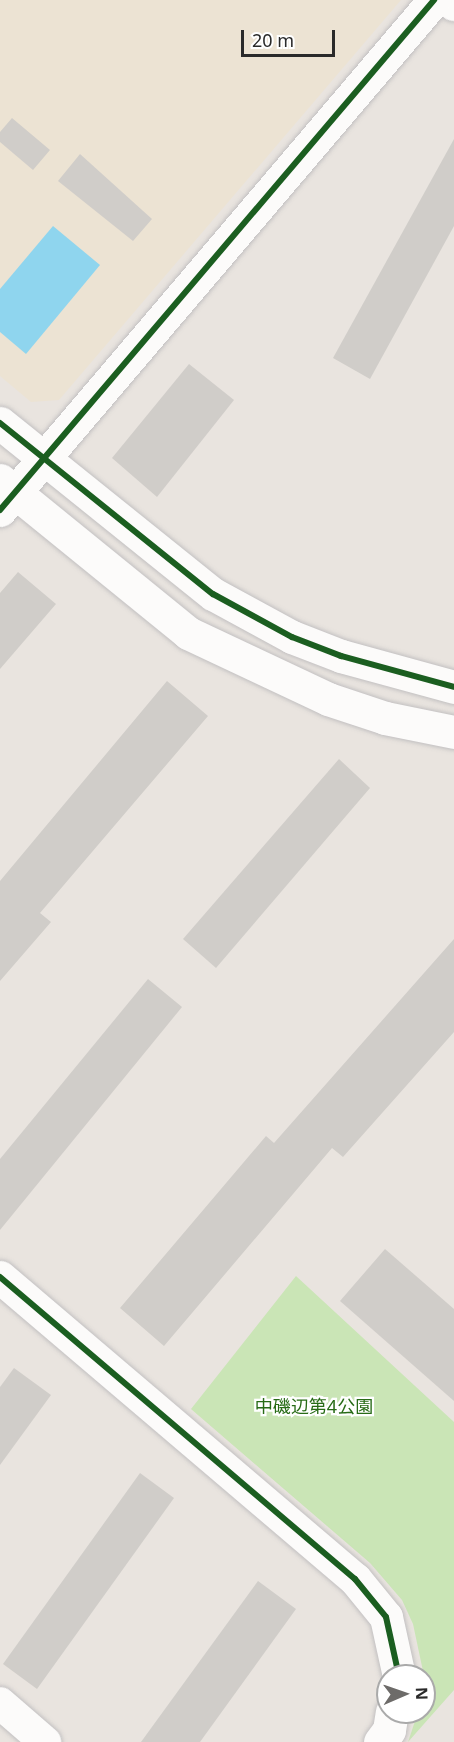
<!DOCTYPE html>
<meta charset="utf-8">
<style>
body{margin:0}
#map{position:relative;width:454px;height:1742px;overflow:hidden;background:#e9e4df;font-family:"Noto Sans","Noto Sans JP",sans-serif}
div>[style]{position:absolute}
.education>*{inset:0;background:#ece3d3}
.green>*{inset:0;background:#cae5b6}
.water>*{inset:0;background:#8fd5ee}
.building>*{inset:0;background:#d0cdc9}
.roads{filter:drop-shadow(0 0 2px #c2c0c1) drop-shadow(0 0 2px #c2c0c1)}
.street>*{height:32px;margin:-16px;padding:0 16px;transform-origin:16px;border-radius:16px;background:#fcfbfa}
.secondary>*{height:33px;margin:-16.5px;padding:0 16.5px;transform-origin:16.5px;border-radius:16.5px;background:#fcfbfa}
.cycleway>*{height:6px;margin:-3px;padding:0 3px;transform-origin:3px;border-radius:3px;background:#1b5e20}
span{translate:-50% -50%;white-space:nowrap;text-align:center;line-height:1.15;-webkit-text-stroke:4.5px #fff;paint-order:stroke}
.park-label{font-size:18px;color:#276b16}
.north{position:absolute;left:376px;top:1664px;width:60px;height:60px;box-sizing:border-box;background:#fff;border:2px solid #aaa;border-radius:50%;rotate:88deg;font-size:16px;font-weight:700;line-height:24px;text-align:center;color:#2a2a2a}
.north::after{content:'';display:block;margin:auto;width:21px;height:27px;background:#6d6b69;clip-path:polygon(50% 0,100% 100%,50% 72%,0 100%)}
.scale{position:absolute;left:241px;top:30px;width:94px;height:27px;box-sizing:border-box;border:3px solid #2a2a2a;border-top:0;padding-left:8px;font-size:18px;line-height:21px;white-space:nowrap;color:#2a2a2a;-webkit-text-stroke:4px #fff;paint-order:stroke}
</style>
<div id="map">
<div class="education">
<div style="clip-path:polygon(0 0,401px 0,59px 400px,31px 402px,0 376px)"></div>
</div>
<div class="green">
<div style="clip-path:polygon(296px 1276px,454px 1422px,454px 1690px,408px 1742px,418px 1712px,424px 1712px,424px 1676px,413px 1624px,402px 1600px,370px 1563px,191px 1409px)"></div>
</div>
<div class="water">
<div style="clip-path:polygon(53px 226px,100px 265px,26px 354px,0 332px,0 289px)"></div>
</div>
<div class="building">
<div style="clip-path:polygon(12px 118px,50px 150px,33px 170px,0 142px,0 132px)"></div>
<div style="clip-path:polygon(454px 139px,454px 226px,370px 379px,333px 358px)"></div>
<div style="clip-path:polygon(80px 154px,152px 219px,133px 241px,58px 181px)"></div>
<div style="clip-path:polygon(189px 364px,234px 400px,157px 497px,112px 458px)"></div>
<div style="clip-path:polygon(18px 572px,56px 604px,0 669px,0 593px)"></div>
<div style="clip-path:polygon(167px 681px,208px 716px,40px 913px,51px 922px,0 981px,0 881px)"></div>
<div style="clip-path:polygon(339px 759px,370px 788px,216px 968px,183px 939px)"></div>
<div style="clip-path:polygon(454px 939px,454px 1032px,343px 1157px,332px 1148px,164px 1346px,120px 1308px,266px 1136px,274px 1143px)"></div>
<div style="clip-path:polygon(148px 979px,182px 1007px,0 1230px,0 1159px)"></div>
<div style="clip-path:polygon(385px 1249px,454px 1309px,454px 1401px,340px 1301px)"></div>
<div style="clip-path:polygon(14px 1368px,51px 1395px,0 1465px,0 1387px)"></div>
<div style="clip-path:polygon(140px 1473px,174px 1498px,37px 1689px,3px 1664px)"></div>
<div style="clip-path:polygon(258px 1581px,296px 1609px,200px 1742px,141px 1742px)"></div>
</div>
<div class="roads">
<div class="street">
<div style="left:448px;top:0;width:8px;rotate:40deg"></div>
<div style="left:0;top:1703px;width:60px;rotate:40.9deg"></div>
</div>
<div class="secondary">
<div style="left:0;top:423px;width:273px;rotate:38.8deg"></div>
<div style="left:213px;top:594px;width:90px;rotate:28.6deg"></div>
<div style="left:292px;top:637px;width:53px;rotate:21.2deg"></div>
<div style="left:341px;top:656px;width:117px;rotate:15.3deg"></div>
<div style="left:0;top:480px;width:242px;rotate:39.1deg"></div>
<div style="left:188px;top:633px;width:155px;rotate:25.2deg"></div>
<div style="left:328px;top:699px;width:60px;rotate:18.4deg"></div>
<div style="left:385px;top:718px;width:70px;rotate:11.5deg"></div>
<div style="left:0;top:510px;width:670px;rotate:-49.6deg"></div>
<div style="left:0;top:1277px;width:466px;rotate:40.4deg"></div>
<div style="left:355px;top:1579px;width:49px;rotate:50.8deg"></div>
<div style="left:386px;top:1617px;width:60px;rotate:77.6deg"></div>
<div style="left:380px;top:1742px;width:15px;rotate:-53deg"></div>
<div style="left:389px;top:1730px;width:18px;rotate:-81deg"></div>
</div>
</div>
<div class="cycleway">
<div style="left:0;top:423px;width:273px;rotate:38.8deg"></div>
<div style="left:213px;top:594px;width:90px;rotate:28.6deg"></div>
<div style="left:292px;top:637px;width:53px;rotate:21.2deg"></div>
<div style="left:341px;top:656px;width:117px;rotate:15.3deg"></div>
<div style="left:0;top:510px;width:670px;rotate:-49.6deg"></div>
<div style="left:0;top:1277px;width:466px;rotate:40.4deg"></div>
<div style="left:355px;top:1579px;width:49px;rotate:50.8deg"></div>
<div style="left:386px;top:1617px;width:60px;rotate:77.6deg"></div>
</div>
<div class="park-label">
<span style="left:314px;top:1406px">中磯辺第4公園</span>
</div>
<div class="north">N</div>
<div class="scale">20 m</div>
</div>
